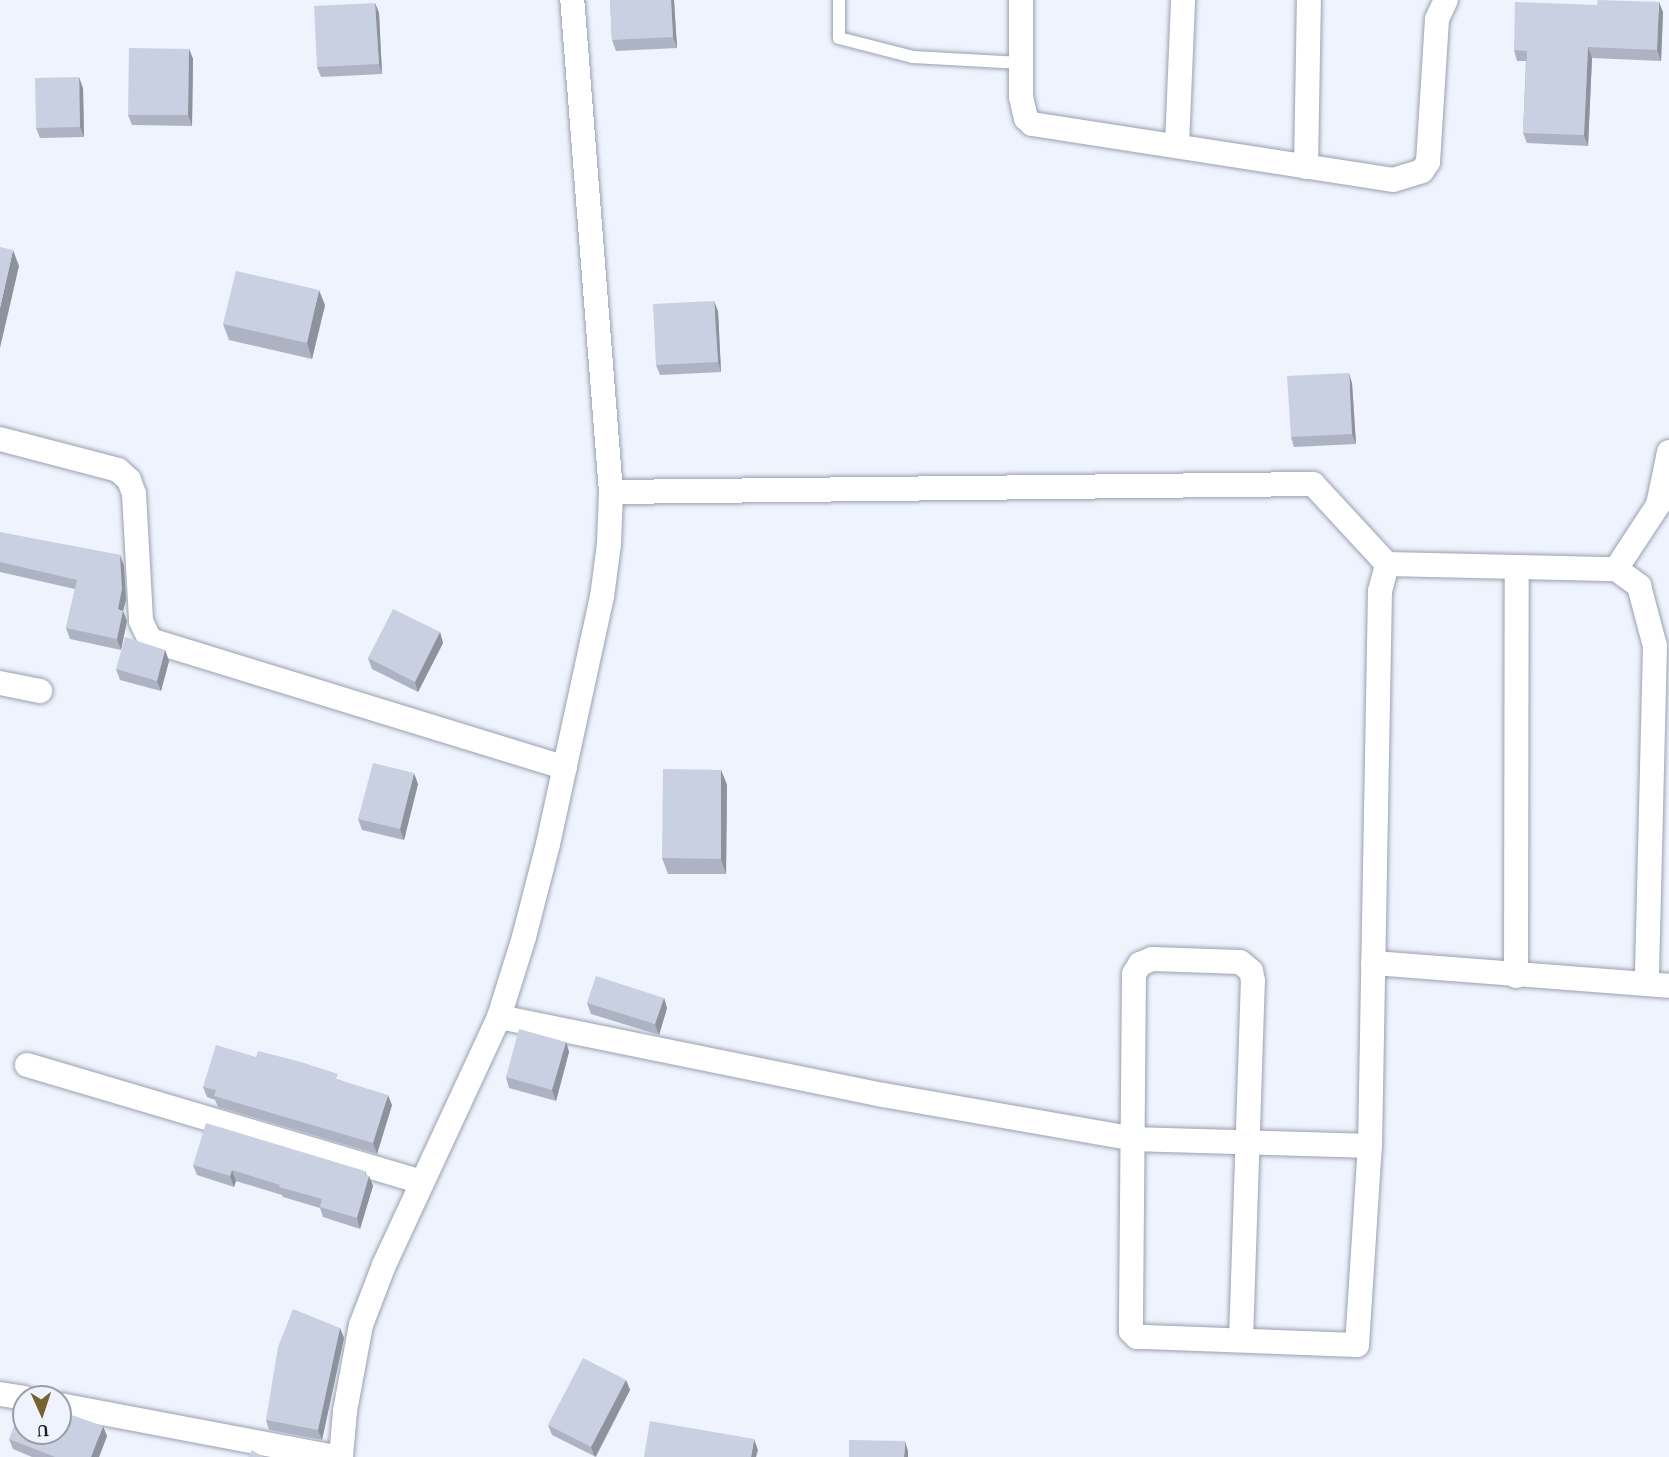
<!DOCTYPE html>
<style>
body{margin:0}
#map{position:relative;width:1669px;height:1457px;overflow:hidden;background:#eef3fd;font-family:"PT Serif",serif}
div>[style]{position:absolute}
.roads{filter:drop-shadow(0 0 2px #99a0b0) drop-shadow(0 0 2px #99a0b0)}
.service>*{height:12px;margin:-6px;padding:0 6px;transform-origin:6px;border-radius:6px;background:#fff}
.minor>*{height:24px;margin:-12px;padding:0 12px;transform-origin:12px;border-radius:12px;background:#fff}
.wall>*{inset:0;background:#adb3c2}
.shaded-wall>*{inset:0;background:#8d929e}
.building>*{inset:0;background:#c9d0e1}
span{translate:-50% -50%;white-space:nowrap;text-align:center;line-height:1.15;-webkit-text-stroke:4.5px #eef3fd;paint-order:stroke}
.north{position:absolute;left:12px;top:1385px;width:60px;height:60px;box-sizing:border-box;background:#eef3fd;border:2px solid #9a9da6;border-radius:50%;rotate:177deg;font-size:16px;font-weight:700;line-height:24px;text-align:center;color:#1b1d24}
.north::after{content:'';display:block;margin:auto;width:21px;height:27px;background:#766130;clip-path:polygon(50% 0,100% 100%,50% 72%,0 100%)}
</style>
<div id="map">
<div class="roads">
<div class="service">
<div style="left:839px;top:0;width:38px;rotate:90deg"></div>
<div style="left:839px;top:38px;width:76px;rotate:14.4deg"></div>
<div style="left:913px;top:57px;width:108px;rotate:3.2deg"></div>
</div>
<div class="minor">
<div style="left:1021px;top:0;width:97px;rotate:90deg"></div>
<div style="left:1021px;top:97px;width:22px;rotate:77deg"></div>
<div style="left:1026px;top:118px;width:8px;rotate:45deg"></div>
<div style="left:1032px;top:124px;width:365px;rotate:8.8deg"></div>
<div style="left:1393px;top:180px;width:30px;rotate:-17deg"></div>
<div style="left:1422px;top:171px;width:11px;rotate:-56deg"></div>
<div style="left:1428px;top:162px;width:143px;rotate:-86.4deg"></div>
<div style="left:1437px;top:19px;width:21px;rotate:-65deg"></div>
<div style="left:1177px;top:145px;width:145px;rotate:-87.6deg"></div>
<div style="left:1306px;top:167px;width:167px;rotate:-89deg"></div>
<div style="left:0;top:439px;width:122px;rotate:14.7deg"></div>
<div style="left:118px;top:470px;width:15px;rotate:42deg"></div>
<div style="left:129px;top:480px;width:15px;rotate:70deg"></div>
<div style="left:134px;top:494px;width:127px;rotate:86.8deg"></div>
<div style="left:141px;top:621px;width:21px;rotate:65deg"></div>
<div style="left:150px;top:640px;width:434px;rotate:17.1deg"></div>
<div style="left:611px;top:492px;width:702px;rotate:-0.65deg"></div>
<div style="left:1313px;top:484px;width:109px;rotate:47.2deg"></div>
<div style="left:1387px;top:564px;width:229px;rotate:1.3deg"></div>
<div style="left:1616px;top:569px;width:77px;rotate:-56.7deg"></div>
<div style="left:1658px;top:505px;width:54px;rotate:-78.3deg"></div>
<div style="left:1616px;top:569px;width:29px;rotate:36deg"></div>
<div style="left:1639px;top:586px;width:62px;rotate:75.1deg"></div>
<div style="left:1655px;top:646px;width:337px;rotate:91.4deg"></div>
<div style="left:0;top:683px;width:41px;rotate:11.3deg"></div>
<div style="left:1373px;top:963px;width:297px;rotate:4.4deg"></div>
<div style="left:1516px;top:976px;width:408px;rotate:-89.9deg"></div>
<div style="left:499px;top:1017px;width:392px;rotate:11.5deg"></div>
<div style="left:883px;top:1095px;width:255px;rotate:9.9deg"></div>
<div style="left:1134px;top:1139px;width:236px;rotate:1.7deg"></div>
<div style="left:27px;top:1065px;width:412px;rotate:16.5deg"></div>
<div style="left:1241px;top:1340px;width:359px;rotate:-88.1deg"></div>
<div style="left:1253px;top:981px;width:10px;rotate:-101deg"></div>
<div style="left:1251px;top:971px;width:14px;rotate:-141deg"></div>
<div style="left:1240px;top:962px;width:88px;rotate:-178deg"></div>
<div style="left:1152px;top:959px;width:13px;rotate:157deg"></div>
<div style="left:1140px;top:964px;width:12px;rotate:121deg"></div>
<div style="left:1134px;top:974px;width:357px;rotate:90.5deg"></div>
<div style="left:1131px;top:1331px;width:8px;rotate:45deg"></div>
<div style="left:1137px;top:1337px;width:8px"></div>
<div style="left:1145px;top:1337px;width:212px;rotate:2.2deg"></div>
<div style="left:1357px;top:1345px;width:199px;rotate:-86.3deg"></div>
<div style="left:1370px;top:1146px;width:555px;rotate:-88.97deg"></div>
<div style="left:1380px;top:591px;width:28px;rotate:-75deg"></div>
<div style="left:0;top:1394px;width:24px;rotate:9deg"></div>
<div style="left:60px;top:1405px;width:280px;rotate:10.7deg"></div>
<div style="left:341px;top:1457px;width:46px;rotate:-85deg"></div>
<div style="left:345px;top:1411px;width:87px;rotate:-79.5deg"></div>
<div style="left:361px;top:1325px;width:64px;rotate:-69deg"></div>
<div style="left:384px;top:1265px;width:273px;rotate:-65.1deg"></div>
<div style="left:499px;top:1017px;width:84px;rotate:-72.6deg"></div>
<div style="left:524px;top:937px;width:96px;rotate:-75.5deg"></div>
<div style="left:548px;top:844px;width:253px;rotate:-77.7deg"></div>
<div style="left:602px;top:597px;width:53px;rotate:-82.5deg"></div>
<div style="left:609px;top:544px;width:52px;rotate:-87.8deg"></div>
<div style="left:611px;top:492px;width:494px;rotate:-94.5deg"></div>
</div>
</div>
<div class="wall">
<div style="clip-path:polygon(610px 0,674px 0,677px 48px,616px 51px,612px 40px)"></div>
<div style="clip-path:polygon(375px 3px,379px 13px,382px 74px,321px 77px,317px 67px)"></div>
<div style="clip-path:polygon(1663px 12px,1661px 61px,1592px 58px,1588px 146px,1527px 143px,1523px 133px,1526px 61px,1517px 61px,1514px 50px)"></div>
<div style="clip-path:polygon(189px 49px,193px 59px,192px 126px,132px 125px,128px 115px)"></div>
<div style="clip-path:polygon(83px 88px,84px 137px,40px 138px,36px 128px)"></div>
<div style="clip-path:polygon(325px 305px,312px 359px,229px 340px,223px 324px)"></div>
<div style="clip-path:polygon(718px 311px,721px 372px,660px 375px,656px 365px)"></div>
<div style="clip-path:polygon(1352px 383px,1356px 444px,1294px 447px,1291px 437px)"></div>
<div style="clip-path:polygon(0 533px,120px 555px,124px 566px,126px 600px,123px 611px,127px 621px,121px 650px,70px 639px,66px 628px,75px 589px,0 572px)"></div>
<div style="clip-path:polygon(440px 632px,443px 643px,418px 692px,372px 669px,368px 658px)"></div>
<div style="clip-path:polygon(165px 650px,169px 661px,161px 691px,120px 680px,116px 669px)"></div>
<div style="clip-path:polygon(721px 770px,727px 785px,726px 874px,668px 874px,662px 858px)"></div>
<div style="clip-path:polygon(418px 784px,404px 840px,362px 830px,358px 819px)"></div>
<div style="clip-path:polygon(664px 998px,667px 1008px,659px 1035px,591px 1014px,587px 1003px)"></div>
<div style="clip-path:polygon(566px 1042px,569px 1052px,556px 1101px,509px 1088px,506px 1077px)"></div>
<div style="clip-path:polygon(256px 1057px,340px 1080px,392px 1105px,377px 1154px,218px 1107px,215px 1100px,207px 1097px,203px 1087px)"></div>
<div style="clip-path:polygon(193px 1165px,366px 1175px,369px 1176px,373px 1186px,360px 1229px,323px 1217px,320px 1208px,283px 1197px,282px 1195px,236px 1181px,234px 1187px,197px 1175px)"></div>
<div style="clip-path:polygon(340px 1328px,344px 1338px,322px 1440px,269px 1430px,266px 1420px)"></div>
<div style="clip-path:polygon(626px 1380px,630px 1390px,596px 1457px,552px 1435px,548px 1425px)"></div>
<div style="clip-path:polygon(107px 1436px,99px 1457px,32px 1457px,13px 1449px,9px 1439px)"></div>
</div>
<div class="shaded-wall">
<div style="clip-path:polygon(671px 0,674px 0,677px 48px,673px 37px)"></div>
<div style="clip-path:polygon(1659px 2px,1663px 12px,1661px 61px,1657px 50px)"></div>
<div style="clip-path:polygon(375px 3px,379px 13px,382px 74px,379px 64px)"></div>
<div style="clip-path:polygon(1588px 47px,1592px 58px,1588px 146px,1584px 135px)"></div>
<div style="clip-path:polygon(189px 49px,193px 59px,192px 126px,188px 115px)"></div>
<div style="clip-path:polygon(79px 77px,83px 88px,84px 137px,80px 127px)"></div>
<div style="clip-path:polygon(13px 250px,19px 266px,0 348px,0 308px)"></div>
<div style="clip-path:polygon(319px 290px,325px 305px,312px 359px,307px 343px)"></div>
<div style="clip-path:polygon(714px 301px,718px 311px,721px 372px,718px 362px)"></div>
<div style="clip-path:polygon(1349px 373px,1352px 383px,1356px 444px,1352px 434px)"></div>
<div style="clip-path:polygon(120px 555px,124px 566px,126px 600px,123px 611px,127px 621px,121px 650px,117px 639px)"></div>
<div style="clip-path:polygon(440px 632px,443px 643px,418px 692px,415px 682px)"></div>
<div style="clip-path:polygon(165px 650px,169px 661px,161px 691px,157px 681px)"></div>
<div style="clip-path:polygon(721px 770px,727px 785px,726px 874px,721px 859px)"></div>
<div style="clip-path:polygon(414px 773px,418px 784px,404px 840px,400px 829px)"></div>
<div style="clip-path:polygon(664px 998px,667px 1008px,659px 1035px,655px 1024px)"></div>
<div style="clip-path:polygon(566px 1042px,569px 1052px,556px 1101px,552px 1090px)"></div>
<div style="clip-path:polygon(388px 1095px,392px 1105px,377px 1154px,373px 1143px)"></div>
<div style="clip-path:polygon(232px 1170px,236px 1181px,234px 1187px,230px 1176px)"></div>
<div style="clip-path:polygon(365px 1171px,368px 1180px,369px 1176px,373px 1186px,360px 1229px,357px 1218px)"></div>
<div style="clip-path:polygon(340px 1328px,344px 1338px,322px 1440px,318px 1430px)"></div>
<div style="clip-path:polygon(626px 1380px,630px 1390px,595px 1457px,591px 1447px)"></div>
<div style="clip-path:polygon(103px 1426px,107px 1436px,99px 1457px,91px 1457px)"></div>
<div style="clip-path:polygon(754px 1439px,758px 1450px,756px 1457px,751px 1457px)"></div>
<div style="clip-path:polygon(905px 1441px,908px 1451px,908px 1457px,904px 1457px)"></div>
</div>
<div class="building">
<div style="clip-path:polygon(610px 0,671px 0,673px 37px,612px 40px)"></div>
<div style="clip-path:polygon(1598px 0,1659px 2px,1657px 50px,1588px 47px,1584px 135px,1523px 133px,1527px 51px,1514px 50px,1515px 2px,1597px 5px)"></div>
<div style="clip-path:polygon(375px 3px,379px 64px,317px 67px,314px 6px)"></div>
<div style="clip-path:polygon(129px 48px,189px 49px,188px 115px,128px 115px)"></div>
<div style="clip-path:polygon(79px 77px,80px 127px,36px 128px,35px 78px)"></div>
<div style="clip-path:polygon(0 247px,13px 250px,0 308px)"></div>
<div style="clip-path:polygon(236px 271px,319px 290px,307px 343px,223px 324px)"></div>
<div style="clip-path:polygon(714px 301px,718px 362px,656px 365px,653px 304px)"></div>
<div style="clip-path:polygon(1349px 373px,1352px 434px,1291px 437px,1287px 376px)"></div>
<div style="clip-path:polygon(0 532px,120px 555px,122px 589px,118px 609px,123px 611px,117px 639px,66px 628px,77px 580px,0 562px)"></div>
<div style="clip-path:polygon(393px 609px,440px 632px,415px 682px,368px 658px)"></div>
<div style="clip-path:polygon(125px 637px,165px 650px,157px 681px,116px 669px)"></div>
<div style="clip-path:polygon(373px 763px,414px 773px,400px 829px,358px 819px)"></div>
<div style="clip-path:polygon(663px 769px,721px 770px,721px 859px,662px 858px)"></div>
<div style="clip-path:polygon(596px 976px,664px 998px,655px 1024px,587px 1003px)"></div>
<div style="clip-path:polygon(519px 1029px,566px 1042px,552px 1090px,506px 1077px)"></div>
<div style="clip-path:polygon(216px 1045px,256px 1057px,258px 1051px,301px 1062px,338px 1074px,336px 1079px,388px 1095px,373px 1143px,214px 1096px,216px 1090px,203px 1087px)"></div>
<div style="clip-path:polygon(206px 1123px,365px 1171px,364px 1174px,369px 1176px,357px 1218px,320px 1207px,322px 1199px,279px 1187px,280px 1185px,232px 1170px,230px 1176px,193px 1165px)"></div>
<div style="clip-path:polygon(293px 1309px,340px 1328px,318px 1430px,266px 1420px,278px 1347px)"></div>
<div style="clip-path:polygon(583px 1358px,626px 1380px,591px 1447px,548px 1425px)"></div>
<div style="clip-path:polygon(24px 1401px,24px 1433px,60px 1433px,60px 1411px,103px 1426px,91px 1457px,55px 1457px,9px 1439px)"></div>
<div style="clip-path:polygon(650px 1421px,754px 1439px,751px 1457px,644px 1457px)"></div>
<div style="clip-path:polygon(849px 1440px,905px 1441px,904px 1457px,849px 1457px)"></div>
<div style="clip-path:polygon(252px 1450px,263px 1457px,248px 1457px)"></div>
</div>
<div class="north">U</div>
</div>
